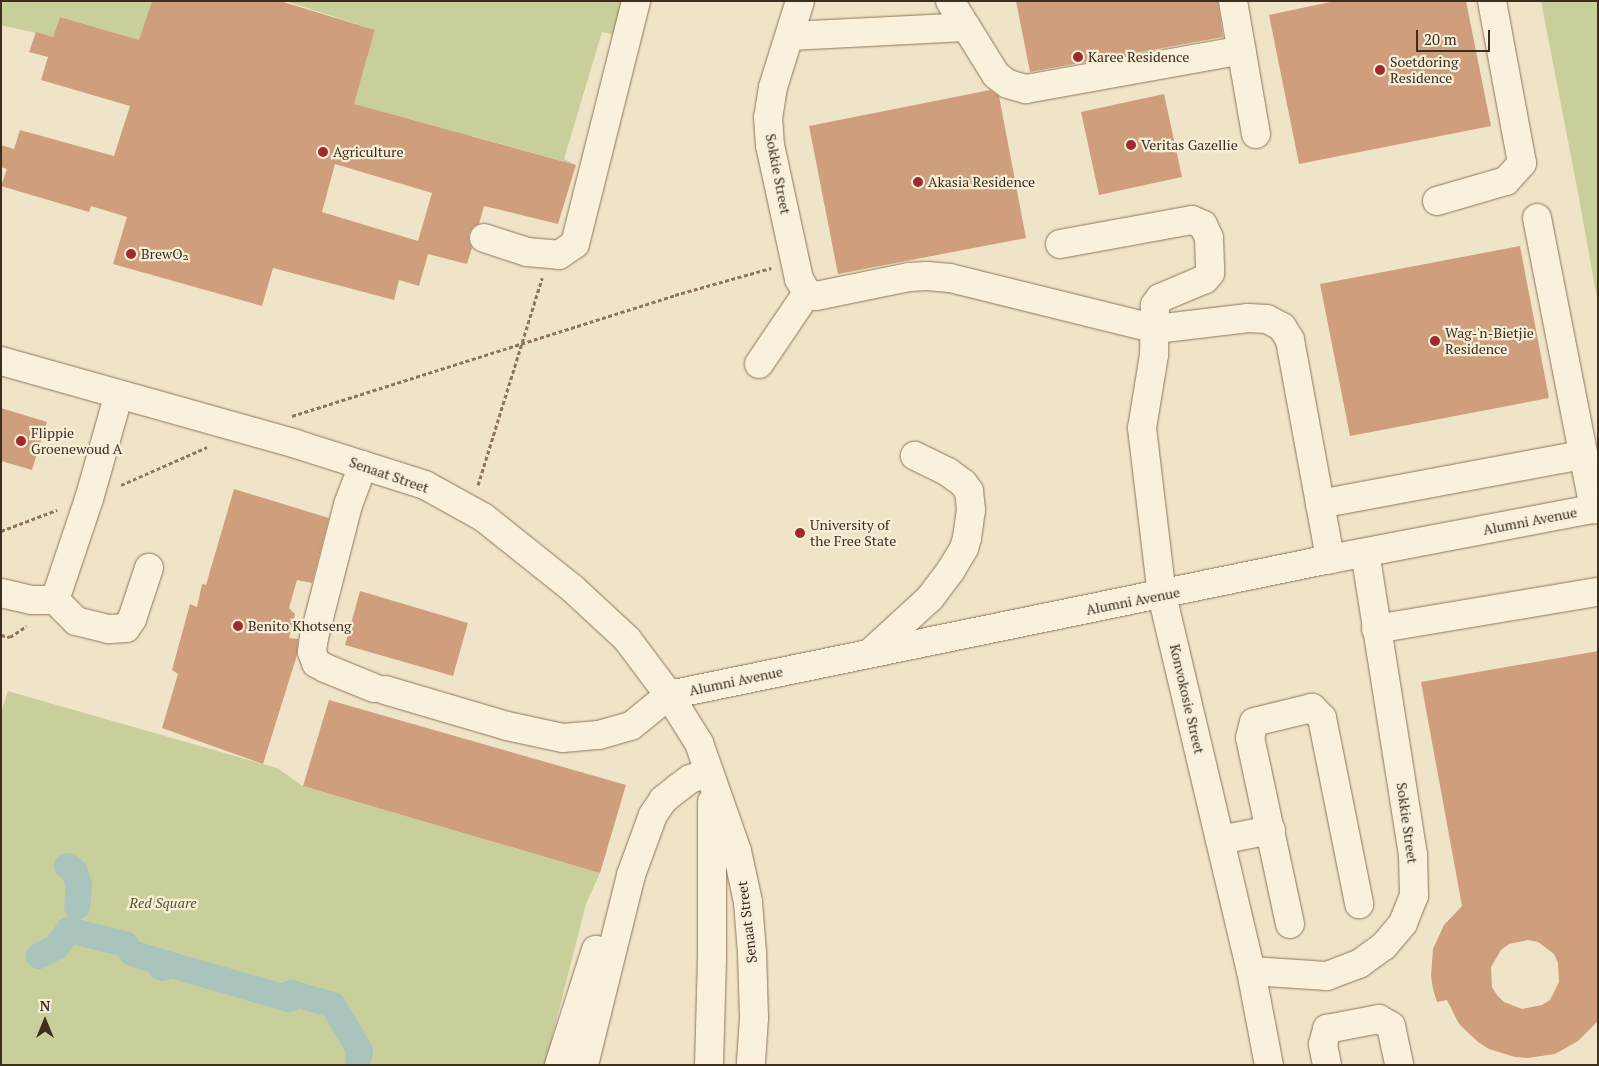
<!DOCTYPE html>
<meta charset="utf-8">
<style>
body{margin:0}
#map{position:relative;width:1599px;height:1066px;overflow:hidden;background:#f0e4c8;font-family:"PT Serif",serif}
div>[style]{position:absolute}
.green>*{inset:0;background:#c9cf9b}
.water>*{inset:0;background:#a9c4bc}
.round{border-radius:50%}
.canal>*{height:26px;margin:-13px;padding:0 13px;transform-origin:13px;border-radius:13px;background:#a9c4bc}
.building>*{inset:0;background:#cf9f7d}
.path>*{height:3px;margin-top:-1.5px;transform-origin:0;background:repeating-linear-gradient(90deg,#8d765c 0 4px,transparent 0 6.5px)}
.roads{filter:drop-shadow(0 0 1px #8d765c) drop-shadow(0 0 1px #8d765c)}
.minor>*{height:28px;margin:-14px;padding:0 14px;transform-origin:14px;border-radius:14px;background:#faf1dc}
.dots>*{width:14px;height:14px;translate:-50% -50%;box-sizing:border-box;border:2px solid #f7eed8;border-radius:50%}
span{translate:-50% -50%;white-space:nowrap;text-align:center;line-height:1.15;-webkit-text-stroke:4.5px #f7eed8;paint-order:stroke}
.poi-label{font-size:14px;color:#3d2e20}
.left{translate:0 -50%;text-align:left}
.street-label{font-size:14px;color:#3d2e20}
.park-label{font-size:14px;color:#4d5a26;font-style:italic}
.frame{position:absolute;inset:0;border:2px solid #3d2e20;pointer-events:none}
.north{position:absolute;left:20px;top:996px;width:50px;height:50px;-webkit-text-stroke:4px #f7eed8;paint-order:stroke;rotate:0deg;font-size:14px;font-weight:700;line-height:20px;text-align:center;color:#3d2e20}
.north::after{content:'';display:block;margin:auto;width:18px;height:22px;background:#3d2e20;clip-path:polygon(50% 0,100% 100%,50% 72%,0 100%)}
.scale{position:absolute;left:1416px;top:30px;width:74px;height:22px;box-sizing:border-box;border:2px solid #3d2e20;border-top:0;padding-left:6px;font-size:15px;line-height:18px;white-space:nowrap;color:#3d2e20;-webkit-text-stroke:4px #f7eed8;paint-order:stroke}
</style>
<div id="map">
<div class="green">
<div style="clip-path:polygon(1px 1px,152px 1px,148px 43px,60px 17px,53px 37px,1px 25px)"></div>
<div style="clip-path:polygon(285px 1px,635px 1px,624px 37px,602px 32px,564px 159px,576px 165px,472px 136px,468px 148px,348px 102px,361px 80px,375px 30px)"></div>
<div style="clip-path:polygon(1541px 1px,1598px 1px,1598px 304px,1579px 198px)"></div>
<div style="clip-path:polygon(8px 691px,263px 764px,277px 768px,303px 786px,600px 873px,586px 904px,545px 1065px,1px 1065px,1px 712px)"></div>
</div>
<div class="water">
<div class="round" style="left:147px;top:951px;width:30px;height:30px"></div>
</div>
<div class="canal">
<div style="left:67px;top:866px;width:9px;rotate:36deg"></div>
<div style="left:74px;top:871px;width:15px;rotate:70deg"></div>
<div style="left:79px;top:885px;width:22px;rotate:95deg"></div>
<div style="left:39px;top:956px;width:21px;rotate:-29deg"></div>
<div style="left:57px;top:946px;width:20px;rotate:-53deg"></div>
<div style="left:69px;top:930px;width:58px;rotate:14deg"></div>
<div style="left:125px;top:944px;width:11px;rotate:52deg"></div>
<div style="left:132px;top:953px;width:16px;rotate:18deg"></div>
<div style="left:147px;top:958px;width:148px;rotate:16.1deg"></div>
<div style="left:289px;top:999px;width:6px;rotate:-72deg"></div>
<div style="left:291px;top:993px;width:41px;rotate:15.8deg"></div>
<div style="left:330px;top:1004px;width:3px;rotate:18deg"></div>
<div style="left:333px;top:1005px;width:53px;rotate:59.6deg"></div>
<div style="left:360px;top:1051px;width:8px;rotate:104deg"></div>
</div>
<div class="building">
<div style="clip-path:polygon(evenodd,152px 1px,280px 1px,375px 30px,354px 104px,576px 165px,558px 224px,484px 206px,479px 224px,473px 227px,469px 234px,469px 241px,472px 248px,467px 264px,428px 254px,419px 286px,399px 280px,394px 300px,273px 268px,262px 306px,113px 264px,127px 217px,91px 206px,89px 212px,1px 186px,7px 169px,1px 167px,1px 145px,14px 149px,20px 130px,114px 156px,130px 106px,41px 80px,48px 57px,29px 52px,36px 32px,53px 37px,60px 17px,139px 40px,152px 1px,335px 164px,432px 193px,418px 241px,322px 212px,335px 164px)"></div>
<div style="clip-path:polygon(1016px 1px,1218px 1px,1223px 37px,1030px 72px)"></div>
<div style="clip-path:polygon(1335px 1px,1466px 1px,1491px 126px,1299px 164px,1269px 15px)"></div>
<div style="clip-path:polygon(990px 90px,999px 96px,1026px 238px,838px 274px,809px 126px)"></div>
<div style="clip-path:polygon(1164px 94px,1182px 177px,1099px 195px,1081px 112px)"></div>
<div style="clip-path:polygon(1520px 246px,1549px 398px,1350px 436px,1320px 284px)"></div>
<div style="clip-path:polygon(1px 408px,47px 422px,32px 470px,1px 461px)"></div>
<div style="clip-path:polygon(234px 489px,329px 518px,312px 583px,297px 580px,289px 608px,295px 614px,289px 638px,298px 639px,297px 655px,263px 764px,162px 728px,178px 674px,172px 670px,190px 604px,197px 607px,202px 584px,206px 585px)"></div>
<div style="clip-path:polygon(360px 591px,468px 623px,453px 676px,345px 645px)"></div>
<div style="clip-path:polygon(evenodd,1598px 651px,1598px 1021px,1578px 1041px,1555px 1054px,1528px 1058px,1515px 1057px,1489px 1049px,1478px 1042px,1459px 1024px,1447px 1000px,1437px 1002px,1433px 989px,1431px 976px,1433px 949px,1444px 925px,1462px 906px,1421px 682px,1598px 651px,1528px 940px,1538px 942px,1554px 954px,1558px 963px,1559px 982px,1550px 1000px,1542px 1005px,1522px 1009px,1504px 1002px,1497px 995px,1492px 987px,1491px 967px,1501px 950px,1509px 944px,1528px 940px)"></div>
<div style="clip-path:polygon(329px 700px,626px 785px,600px 873px,303px 786px)"></div>
</div>
<div class="path">
<div style="left:292px;top:416px;width:402px;rotate:-17.5deg"></div>
<div style="left:675px;top:295px;width:100px;rotate:-15.7deg"></div>
<div style="left:121px;top:485px;width:94px;rotate:-23.8deg"></div>
<div style="left:478px;top:485px;width:217px;rotate:-72.8deg"></div>
<div style="left:1px;top:531px;width:60px;rotate:-20.6deg"></div>
<div style="left:1px;top:635px;width:9px;rotate:13deg"></div>
<div style="left:10px;top:637px;width:20px;rotate:-33deg"></div>
</div>
<div class="roads">
<div class="minor">
<div style="left:800px;top:1px;width:90px;rotate:107.4deg"></div>
<div style="left:773px;top:87px;width:30px;rotate:99deg"></div>
<div style="left:768px;top:117px;width:28px;rotate:86deg"></div>
<div style="left:770px;top:145px;width:137px;rotate:77.8deg"></div>
<div style="left:799px;top:279px;width:16px;rotate:60deg"></div>
<div style="left:807px;top:293px;width:9px;rotate:18deg"></div>
<div style="left:816px;top:296px;width:95px;rotate:-11.5deg"></div>
<div style="left:909px;top:277px;width:18px;rotate:-3deg"></div>
<div style="left:927px;top:276px;width:23px;rotate:5deg"></div>
<div style="left:950px;top:278px;width:212px;rotate:13.9deg"></div>
<div style="left:1156px;top:329px;width:93px;rotate:-6.8deg"></div>
<div style="left:1248px;top:318px;width:19px;rotate:3deg"></div>
<div style="left:1267px;top:319px;width:17px;rotate:28deg"></div>
<div style="left:1282px;top:327px;width:15px;rotate:58deg"></div>
<div style="left:1290px;top:340px;width:223px;rotate:79.6deg"></div>
<div style="left:950px;top:1px;width:87px;rotate:58.1deg"></div>
<div style="left:996px;top:75px;width:15px;rotate:37deg"></div>
<div style="left:1008px;top:84px;width:19px;rotate:16deg"></div>
<div style="left:1026px;top:89px;width:219px;rotate:-10.2deg"></div>
<div style="left:1233px;top:1px;width:135px;rotate:80.2deg"></div>
<div style="left:790px;top:36px;width:176px;rotate:-2.9deg"></div>
<div style="left:1437px;top:201px;width:72px;rotate:-16.2deg"></div>
<div style="left:1506px;top:181px;width:24px;rotate:-48deg"></div>
<div style="left:1522px;top:163px;width:165px;rotate:-100.5deg"></div>
<div style="left:1537px;top:218px;width:297px;rotate:78.9deg"></div>
<div style="left:484px;top:238px;width:45px;rotate:18deg"></div>
<div style="left:527px;top:252px;width:32px;rotate:5deg"></div>
<div style="left:559px;top:255px;width:19px;rotate:-35deg"></div>
<div style="left:575px;top:244px;width:251px;rotate:-75.9deg"></div>
<div style="left:1060px;top:244px;width:134px;rotate:-10.3deg"></div>
<div style="left:1192px;top:220px;width:12px;rotate:24deg"></div>
<div style="left:1203px;top:225px;width:14px;rotate:65deg"></div>
<div style="left:1209px;top:238px;width:35px;rotate:88deg"></div>
<div style="left:1210px;top:273px;width:8px;rotate:130deg"></div>
<div style="left:1205px;top:279px;width:49px;rotate:157.1deg"></div>
<div style="left:1160px;top:298px;width:9px;rotate:126deg"></div>
<div style="left:1155px;top:305px;width:50px;rotate:91.1deg"></div>
<div style="left:1154px;top:355px;width:74px;rotate:99.3deg"></div>
<div style="left:1142px;top:428px;width:168px;rotate:83.2deg"></div>
<div style="left:1162px;top:595px;width:386px;rotate:76.7deg"></div>
<div style="left:1251px;top:971px;width:96px;rotate:79.2deg"></div>
<div style="left:1px;top:361px;width:306px;rotate:15.7deg"></div>
<div style="left:296px;top:444px;width:135px;rotate:17.6deg"></div>
<div style="left:425px;top:485px;width:66px;rotate:28.9deg"></div>
<div style="left:483px;top:517px;width:114px;rotate:38.6deg"></div>
<div style="left:572px;top:588px;width:75px;rotate:42.8deg"></div>
<div style="left:627px;top:639px;width:70px;rotate:53.1deg"></div>
<div style="left:669px;top:695px;width:57px;rotate:58deg"></div>
<div style="left:699px;top:743px;width:114px;rotate:70.6deg"></div>
<div style="left:737px;top:851px;width:52px;rotate:77.8deg"></div>
<div style="left:748px;top:902px;width:51px;rotate:85.5deg"></div>
<div style="left:752px;top:953px;width:65px;rotate:88.2deg"></div>
<div style="left:754px;top:1018px;width:44px;rotate:93.9deg"></div>
<div style="left:759px;top:364px;width:86px;rotate:-55.9deg"></div>
<div style="left:363px;top:465px;width:43px;rotate:110.6deg"></div>
<div style="left:348px;top:505px;width:136px;rotate:104.4deg"></div>
<div style="left:314px;top:637px;width:15px;rotate:98deg"></div>
<div style="left:312px;top:652px;width:12px;rotate:70deg"></div>
<div style="left:316px;top:663px;width:10px;rotate:29deg"></div>
<div style="left:325px;top:668px;width:53px;rotate:22.2deg"></div>
<div style="left:1320px;top:504px;width:268px;rotate:-10.6deg"></div>
<div style="left:1px;top:593px;width:32px;rotate:13deg"></div>
<div style="left:32px;top:600px;width:23px"></div>
<div style="left:55px;top:600px;width:107px;rotate:-71.4deg"></div>
<div style="left:89px;top:499px;width:109px;rotate:-74.1deg"></div>
<div style="left:55px;top:600px;width:30px;rotate:45deg"></div>
<div style="left:76px;top:621px;width:34px;rotate:14deg"></div>
<div style="left:109px;top:629px;width:17px;rotate:-3deg"></div>
<div style="left:126px;top:628px;width:11px;rotate:-56deg"></div>
<div style="left:132px;top:619px;width:54px;rotate:-71.6deg"></div>
<div style="left:1376px;top:629px;width:225px;rotate:-9.5deg"></div>
<div style="left:870px;top:653px;width:81px;rotate:-42.5deg"></div>
<div style="left:930px;top:598px;width:35px;rotate:-53deg"></div>
<div style="left:951px;top:570px;width:26px;rotate:-59deg"></div>
<div style="left:964px;top:548px;width:10px;rotate:-73deg"></div>
<div style="left:967px;top:538px;width:28px;rotate:-82deg"></div>
<div style="left:971px;top:510px;width:19px;rotate:-96deg"></div>
<div style="left:969px;top:491px;width:10px;rotate:-127deg"></div>
<div style="left:963px;top:483px;width:19px;rotate:-144deg"></div>
<div style="left:948px;top:472px;width:37px;rotate:-154deg"></div>
<div style="left:385px;top:690px;width:127px;rotate:16.4deg"></div>
<div style="left:507px;top:726px;width:57px;rotate:12.1deg"></div>
<div style="left:563px;top:738px;width:36px;rotate:-5deg"></div>
<div style="left:599px;top:735px;width:33px;rotate:-16deg"></div>
<div style="left:631px;top:726px;width:49px;rotate:-39.2deg"></div>
<div style="left:669px;top:695px;width:675px;rotate:-11.63deg"></div>
<div style="left:1330px;top:559px;width:273px;rotate:-10.8deg"></div>
<div style="left:1220px;top:840px;width:52px;rotate:-11.1deg"></div>
<div style="left:1290px;top:924px;width:190px;rotate:-102.1deg"></div>
<div style="left:1250px;top:738px;width:16px;rotate:-76deg"></div>
<div style="left:1254px;top:722px;width:60px;rotate:-13.6deg"></div>
<div style="left:1312px;top:708px;width:14px;rotate:45deg"></div>
<div style="left:1322px;top:718px;width:190px;rotate:78.7deg"></div>
<div style="left:1251px;top:971px;width:76px;rotate:3.8deg"></div>
<div style="left:1327px;top:976px;width:34px;rotate:-21deg"></div>
<div style="left:1359px;top:964px;width:31px;rotate:-36deg"></div>
<div style="left:1384px;top:946px;width:30px;rotate:-50deg"></div>
<div style="left:1403px;top:923px;width:29px;rotate:-68deg"></div>
<div style="left:1414px;top:896px;width:41px;rotate:-91.4deg"></div>
<div style="left:1413px;top:855px;width:306px;rotate:-99deg"></div>
<div style="left:559px;top:1065px;width:121px;rotate:-72.2deg"></div>
<div style="left:584px;top:1065px;width:196px;rotate:-76.1deg"></div>
<div style="left:631px;top:875px;width:64px;rotate:-69.9deg"></div>
<div style="left:653px;top:815px;width:18px;rotate:-56deg"></div>
<div style="left:663px;top:800px;width:19px;rotate:-39deg"></div>
<div style="left:678px;top:788px;width:15px;rotate:-37deg"></div>
<div style="left:690px;top:779px;width:19px;rotate:-18deg"></div>
<div style="left:709px;top:1065px;width:107px;rotate:-88.4deg"></div>
<div style="left:712px;top:958px;width:156px;rotate:-90deg"></div>
<div style="left:1327px;top:1065px;width:21px;rotate:-101deg"></div>
<div style="left:1323px;top:1044px;width:16px;rotate:-75deg"></div>
<div style="left:1327px;top:1029px;width:53px;rotate:-10.9deg"></div>
<div style="left:1379px;top:1019px;width:14px;rotate:30deg"></div>
<div style="left:1391px;top:1026px;width:40px;rotate:78deg"></div>
</div>
</div>
<div class="dots">
<div style="left:1078px;top:57px;background:#9e2a2b"></div>
<div style="left:1380px;top:70px;background:#9e2a2b"></div>
<div style="left:1131px;top:145px;background:#9e2a2b"></div>
<div style="left:323px;top:152px;background:#9e2a2b"></div>
<div style="left:918px;top:182px;background:#9e2a2b"></div>
<div style="left:131px;top:254px;background:#9e2a2b"></div>
<div style="left:1435px;top:341px;background:#9e2a2b"></div>
<div style="left:21px;top:441px;background:#9e2a2b"></div>
<div style="left:800px;top:533px;background:#9e2a2b"></div>
<div style="left:238px;top:626px;background:#9e2a2b"></div>
</div>
<div class="poi-label">
<span class="left" style="left:1088px;top:57px">Karee Residence</span>
<span class="left" style="left:1390px;top:70px">Soetdoring<br>Residence</span>
<span class="left" style="left:1141px;top:145px">Veritas Gazellie</span>
<span class="left" style="left:333px;top:152px">Agriculture</span>
<span class="left" style="left:928px;top:182px">Akasia Residence</span>
<span class="left" style="left:141px;top:254px">BrewO₂</span>
<span class="left" style="left:1445px;top:341px">Wag-'n-Bietjie<br>Residence</span>
<span class="left" style="left:31px;top:441px">Flippie<br>Groenewoud A</span>
<span class="left" style="left:810px;top:533px">University of<br>the Free State</span>
<span class="left" style="left:248px;top:626px">Benito Khotseng</span>
</div>
<div class="street-label">
<span style="left:778px;top:174px;rotate:79deg">Sokkie Street</span>
<span style="left:389px;top:475px;rotate:19deg">Senaat Street</span>
<span style="left:1530px;top:521px;rotate:-11deg">Alumni Avenue</span>
<span style="left:1133px;top:601px;rotate:-11deg">Alumni Avenue</span>
<span style="left:736px;top:681px;rotate:-12deg">Alumni Avenue</span>
<span style="left:1187px;top:699px;rotate:77deg">Konvokosie Street</span>
<span style="left:1407px;top:823px;rotate:82deg">Sokkie Street</span>
<span style="left:747px;top:922px;rotate:-97deg">Senaat Street</span>
</div>
<div class="park-label">
<span style="left:163px;top:903px">Red Square</span>
</div>
<div class="frame"></div>
<div class="north">N</div>
<div class="scale">20 m</div>
</div>
